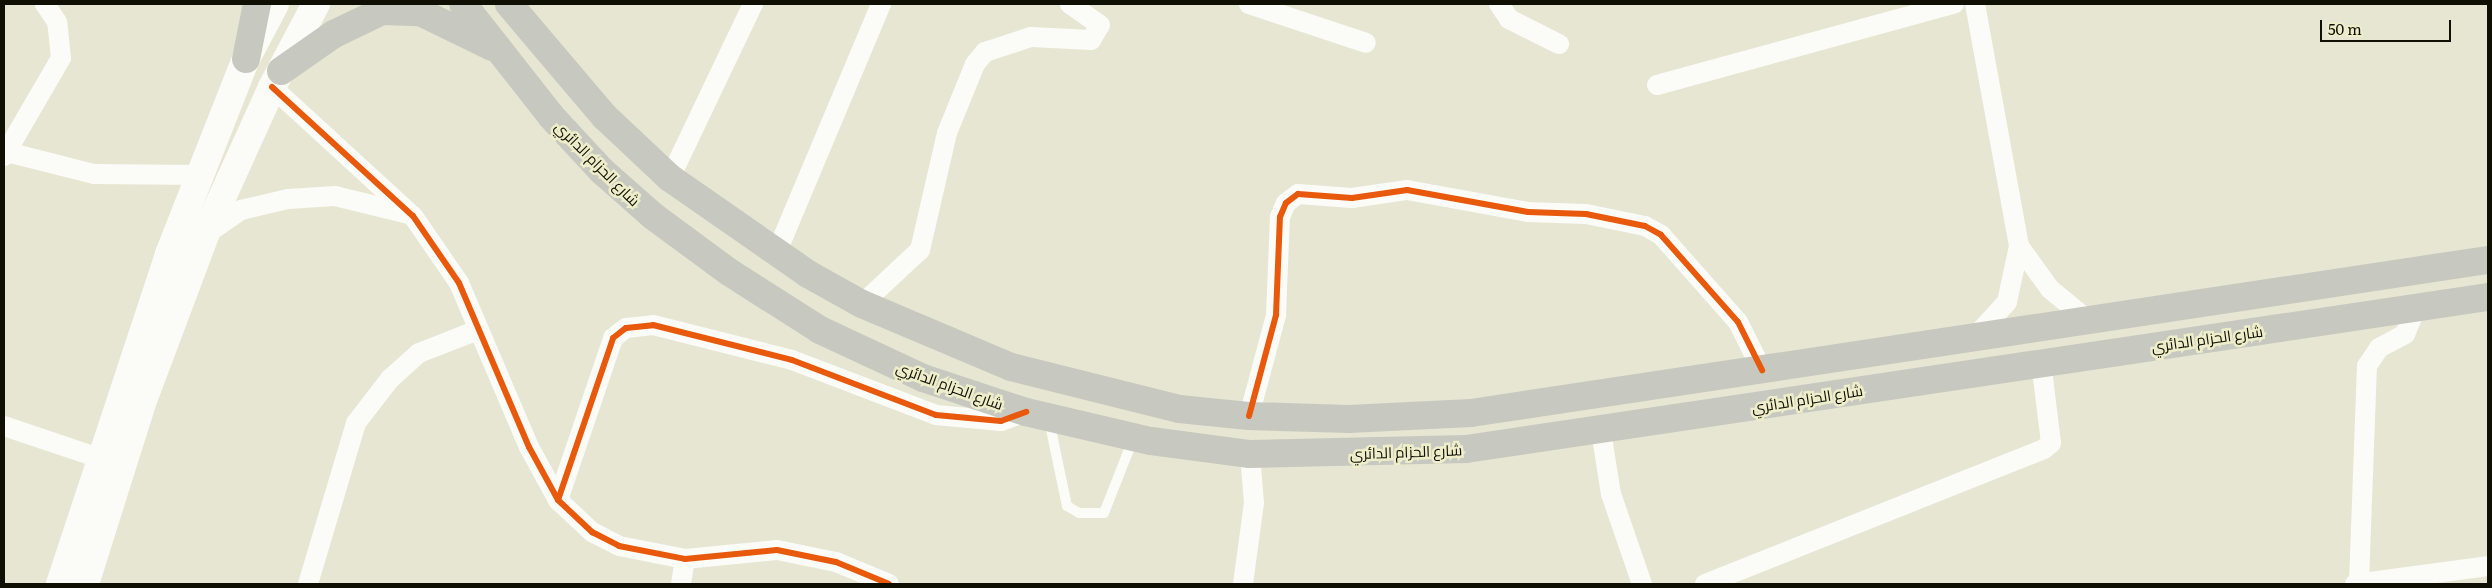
<!DOCTYPE html>
<meta charset="utf-8">
<style>
body{margin:0}
#map{position:relative;width:2492px;height:588px;overflow:hidden;background:#e6e6d2;font-family:Literata,Cairo,serif}
div>[style]{position:absolute}
.lane>*{height:10px;margin:-5px;padding:0 5px;transform-origin:5px;border-radius:5px;background:#fbfbf8}
.street>*{height:20px;margin:-10px;padding:0 10px;transform-origin:10px;border-radius:10px;background:#fbfbf8}
.secondary>*{height:28px;margin:-14px;padding:0 14px;transform-origin:14px;border-radius:14px;background:#fbfbf8}
.primary>*{height:28px;margin:-14px;padding:0 14px;transform-origin:14px;border-radius:14px;background:#c7c9c0}
.cycleway>*{height:6px;margin:-3px;padding:0 3px;transform-origin:3px;border-radius:3px;background:#e8590c}
span{translate:-50% -50%;white-space:nowrap;text-align:center;line-height:1.15;-webkit-text-stroke:5px #eeeeca;paint-order:stroke}
.street-label{font-size:15px;color:#0f0f04}
.frame{position:absolute;inset:0;border:5px solid #0f0f04;pointer-events:none}
.scale{position:absolute;left:2320px;top:20px;width:131px;height:22px;box-sizing:border-box;border:2px solid #0f0f04;border-top:0;padding-left:6px;font-size:15px;line-height:18px;white-space:nowrap;color:#0f0f04;-webkit-text-stroke:4px #eeeeca;paint-order:stroke}
</style>
<div id="map">
<div class="lane">
<div style="left:1049px;top:420px;width:88px;rotate:78.2deg"></div>
<div style="left:1067px;top:506px;width:14px;rotate:30deg"></div>
<div style="left:1079px;top:513px;width:25px"></div>
<div style="left:1104px;top:513px;width:82px;rotate:-68.5deg"></div>
</div>
<div class="street">
<div style="left:1249px;top:4px;width:123px;rotate:18.4deg"></div>
<div style="left:1499px;top:4px;width:18px;rotate:56deg"></div>
<div style="left:1509px;top:19px;width:56px;rotate:26.6deg"></div>
<div style="left:1657px;top:85px;width:308px;rotate:-15.3deg"></div>
<div style="left:272px;top:87px;width:191px;rotate:42.5deg"></div>
<div style="left:413px;top:216px;width:81px;rotate:55.5deg"></div>
<div style="left:459px;top:283px;width:178px;rotate:66.9deg"></div>
<div style="left:529px;top:447px;width:60px;rotate:61.3deg"></div>
<div style="left:558px;top:500px;width:47px;rotate:43.3deg"></div>
<div style="left:592px;top:532px;width:30px;rotate:27deg"></div>
<div style="left:619px;top:546px;width:67px;rotate:11.1deg"></div>
<div style="left:685px;top:559px;width:92px;rotate:-5.6deg"></div>
<div style="left:777px;top:550px;width:60px;rotate:11.5deg"></div>
<div style="left:836px;top:562px;width:57px;rotate:22.5deg"></div>
<div style="left:7px;top:152px;width:90px;rotate:14.2deg"></div>
<div style="left:94px;top:174px;width:104px;rotate:0.6deg"></div>
<div style="left:4px;top:156px;width:113px;rotate:-59.8deg"></div>
<div style="left:61px;top:58px;width:36px;rotate:-96deg"></div>
<div style="left:57px;top:22px;width:22px;rotate:-124deg"></div>
<div style="left:670px;top:178px;width:193px;rotate:-64.5deg"></div>
<div style="left:205px;top:235px;width:44px;rotate:-34.8deg"></div>
<div style="left:241px;top:210px;width:48px;rotate:-13.2deg"></div>
<div style="left:288px;top:199px;width:47px;rotate:-3.7deg"></div>
<div style="left:335px;top:196px;width:76px;rotate:13.7deg"></div>
<div style="left:2019px;top:246px;width:53px;rotate:54.2deg"></div>
<div style="left:2050px;top:289px;width:50px;rotate:39.4deg"></div>
<div style="left:776px;top:254px;width:271px;rotate:-67.2deg"></div>
<div style="left:862px;top:304px;width:79px;rotate:-43deg"></div>
<div style="left:920px;top:250px;width:120px;rotate:-77deg"></div>
<div style="left:947px;top:133px;width:74px;rotate:-67.9deg"></div>
<div style="left:975px;top:64px;width:16px;rotate:-50deg"></div>
<div style="left:985px;top:52px;width:48px;rotate:-18.1deg"></div>
<div style="left:1031px;top:37px;width:60px;rotate:2.9deg"></div>
<div style="left:1091px;top:40px;width:17px;rotate:-59deg"></div>
<div style="left:1100px;top:25px;width:37px;rotate:-145deg"></div>
<div style="left:1974px;top:338px;width:49px;rotate:-47.5deg"></div>
<div style="left:2007px;top:302px;width:57px;rotate:-77.9deg"></div>
<div style="left:2019px;top:246px;width:246px;rotate:-100.3deg"></div>
<div style="left:1249px;top:416px;width:105px;rotate:-75deg"></div>
<div style="left:1276px;top:315px;width:98px;rotate:-87.7deg"></div>
<div style="left:1280px;top:217px;width:15px;rotate:-67deg"></div>
<div style="left:1286px;top:203px;width:15px;rotate:-37deg"></div>
<div style="left:1298px;top:194px;width:54px;rotate:4.2deg"></div>
<div style="left:1352px;top:198px;width:56px;rotate:-8.3deg"></div>
<div style="left:1407px;top:190px;width:123px;rotate:10.3deg"></div>
<div style="left:1528px;top:212px;width:58px;rotate:2deg"></div>
<div style="left:1586px;top:214px;width:60px;rotate:11.5deg"></div>
<div style="left:1645px;top:226px;width:18px;rotate:29deg"></div>
<div style="left:1661px;top:235px;width:116px;rotate:48.5deg"></div>
<div style="left:1738px;top:322px;width:54px;rotate:63.4deg"></div>
<div style="left:4px;top:426px;width:100px;rotate:18.6deg"></div>
<div style="left:1601px;top:431px;width:64px;rotate:81deg"></div>
<div style="left:1611px;top:494px;width:95px;rotate:71deg"></div>
<div style="left:558px;top:500px;width:171px;rotate:-71.2deg"></div>
<div style="left:613px;top:338px;width:16px;rotate:-38deg"></div>
<div style="left:626px;top:328px;width:27px;rotate:-6deg"></div>
<div style="left:653px;top:325px;width:143px;rotate:14.1deg"></div>
<div style="left:792px;top:360px;width:154px;rotate:20.9deg"></div>
<div style="left:936px;top:415px;width:65px;rotate:5.3deg"></div>
<div style="left:1001px;top:421px;width:27px;rotate:-20deg"></div>
<div style="left:2359px;top:583px;width:217px;rotate:-87.9deg"></div>
<div style="left:2367px;top:366px;width:22px;rotate:-56deg"></div>
<div style="left:2379px;top:348px;width:30px;rotate:-28deg"></div>
<div style="left:2405px;top:334px;width:28px;rotate:-67deg"></div>
<div style="left:308px;top:584px;width:168px;rotate:-73.4deg"></div>
<div style="left:356px;top:423px;width:56px;rotate:-52.3deg"></div>
<div style="left:390px;top:379px;width:39px;rotate:-42deg"></div>
<div style="left:419px;top:353px;width:63px;rotate:-21.3deg"></div>
<div style="left:681px;top:584px;width:25px;rotate:-81deg"></div>
<div style="left:1243px;top:584px;width:82px;rotate:-82.3deg"></div>
<div style="left:1254px;top:503px;width:49px;rotate:-94.7deg"></div>
<div style="left:1705px;top:584px;width:365px;rotate:-21.7deg"></div>
<div style="left:2044px;top:449px;width:9px;rotate:-41deg"></div>
<div style="left:2051px;top:443px;width:82px;rotate:-97deg"></div>
<div style="left:2355px;top:584px;width:134px;rotate:-7.7deg"></div>
</div>
<div class="secondary">
<div style="left:60px;top:584px;width:348px;rotate:-71.7deg"></div>
<div style="left:169px;top:254px;width:210px;rotate:-68.5deg"></div>
<div style="left:246px;top:59px;width:62px;rotate:-62.2deg"></div>
<div style="left:85px;top:584px;width:190px;rotate:-72.5deg"></div>
<div style="left:142px;top:403px;width:179px;rotate:-69.4deg"></div>
<div style="left:205px;top:235px;width:162px;rotate:-65.6deg"></div>
<div style="left:272px;top:87px;width:94px;rotate:-62.1deg"></div>
</div>
<div class="primary">
<div style="left:463px;top:4px;width:142px;rotate:51.8deg"></div>
<div style="left:551px;top:116px;width:75px;rotate:47.2deg"></div>
<div style="left:602px;top:171px;width:68px;rotate:41.4deg"></div>
<div style="left:653px;top:216px;width:94px;rotate:36.4deg"></div>
<div style="left:729px;top:272px;width:108px;rotate:32.5deg"></div>
<div style="left:820px;top:330px;width:114px;rotate:25deg"></div>
<div style="left:923px;top:378px;width:108px;rotate:18.3deg"></div>
<div style="left:1026px;top:412px;width:128px;rotate:13.1deg"></div>
<div style="left:1151px;top:441px;width:100px;rotate:7.5deg"></div>
<div style="left:1250px;top:454px;width:216px;rotate:-1.3deg"></div>
<div style="left:1466px;top:449px;width:1033px;rotate:-8.46deg"></div>
<div style="left:509px;top:4px;width:148px;rotate:49.7deg"></div>
<div style="left:605px;top:117px;width:89px;rotate:43.2deg"></div>
<div style="left:670px;top:178px;width:168px;rotate:34.8deg"></div>
<div style="left:808px;top:274px;width:62px;rotate:29.1deg"></div>
<div style="left:862px;top:304px;width:162px;rotate:22.9deg"></div>
<div style="left:1011px;top:367px;width:173px;rotate:14deg"></div>
<div style="left:1179px;top:409px;width:70px;rotate:5.7deg"></div>
<div style="left:1249px;top:416px;width:100px;rotate:1.7deg"></div>
<div style="left:1349px;top:419px;width:122px;rotate:-2.8deg"></div>
<div style="left:1471px;top:413px;width:1028px;rotate:-8.56deg"></div>
<div style="left:246px;top:59px;width:56px;rotate:-78.7deg"></div>
<div style="left:281px;top:71px;width:65px;rotate:-34.9deg"></div>
<div style="left:334px;top:34px;width:53px;rotate:-25.6deg"></div>
<div style="left:382px;top:11px;width:38px;rotate:2deg"></div>
<div style="left:420px;top:12px;width:80px;rotate:25.9deg"></div>
</div>
<div class="cycleway">
<div style="left:272px;top:87px;width:191px;rotate:42.5deg"></div>
<div style="left:413px;top:216px;width:81px;rotate:55.5deg"></div>
<div style="left:459px;top:283px;width:178px;rotate:66.9deg"></div>
<div style="left:529px;top:447px;width:60px;rotate:61.3deg"></div>
<div style="left:558px;top:500px;width:47px;rotate:43.3deg"></div>
<div style="left:592px;top:532px;width:30px;rotate:27deg"></div>
<div style="left:619px;top:546px;width:67px;rotate:11.1deg"></div>
<div style="left:685px;top:559px;width:92px;rotate:-5.6deg"></div>
<div style="left:777px;top:550px;width:60px;rotate:11.5deg"></div>
<div style="left:836px;top:562px;width:57px;rotate:22.5deg"></div>
<div style="left:1249px;top:416px;width:105px;rotate:-75deg"></div>
<div style="left:1276px;top:315px;width:98px;rotate:-87.7deg"></div>
<div style="left:1280px;top:217px;width:15px;rotate:-67deg"></div>
<div style="left:1286px;top:203px;width:15px;rotate:-37deg"></div>
<div style="left:1298px;top:194px;width:54px;rotate:4.2deg"></div>
<div style="left:1352px;top:198px;width:56px;rotate:-8.3deg"></div>
<div style="left:1407px;top:190px;width:123px;rotate:10.3deg"></div>
<div style="left:1528px;top:212px;width:58px;rotate:2deg"></div>
<div style="left:1586px;top:214px;width:60px;rotate:11.5deg"></div>
<div style="left:1645px;top:226px;width:18px;rotate:29deg"></div>
<div style="left:1661px;top:235px;width:116px;rotate:48.5deg"></div>
<div style="left:1738px;top:322px;width:54px;rotate:63.4deg"></div>
<div style="left:558px;top:500px;width:171px;rotate:-71.2deg"></div>
<div style="left:613px;top:338px;width:16px;rotate:-38deg"></div>
<div style="left:626px;top:328px;width:27px;rotate:-6deg"></div>
<div style="left:653px;top:325px;width:143px;rotate:14.1deg"></div>
<div style="left:792px;top:360px;width:154px;rotate:20.9deg"></div>
<div style="left:936px;top:415px;width:65px;rotate:5.3deg"></div>
<div style="left:1001px;top:421px;width:27px;rotate:-20deg"></div>
</div>
<div class="street-label">
<span style="left:598px;top:163px;rotate:45deg">شارع الحزام الدائري</span>
<span style="left:2207px;top:338px;rotate:-8deg">شارع الحزام الدائري</span>
<span style="left:950px;top:385px;rotate:20deg">شارع الحزام الدائري</span>
<span style="left:1807px;top:398px;rotate:-9deg">شارع الحزام الدائري</span>
<span style="left:1406px;top:451px;rotate:-2deg">شارع الحزام الدائري</span>
</div>
<div class="frame"></div>
<div class="scale">50 m</div>
</div>
